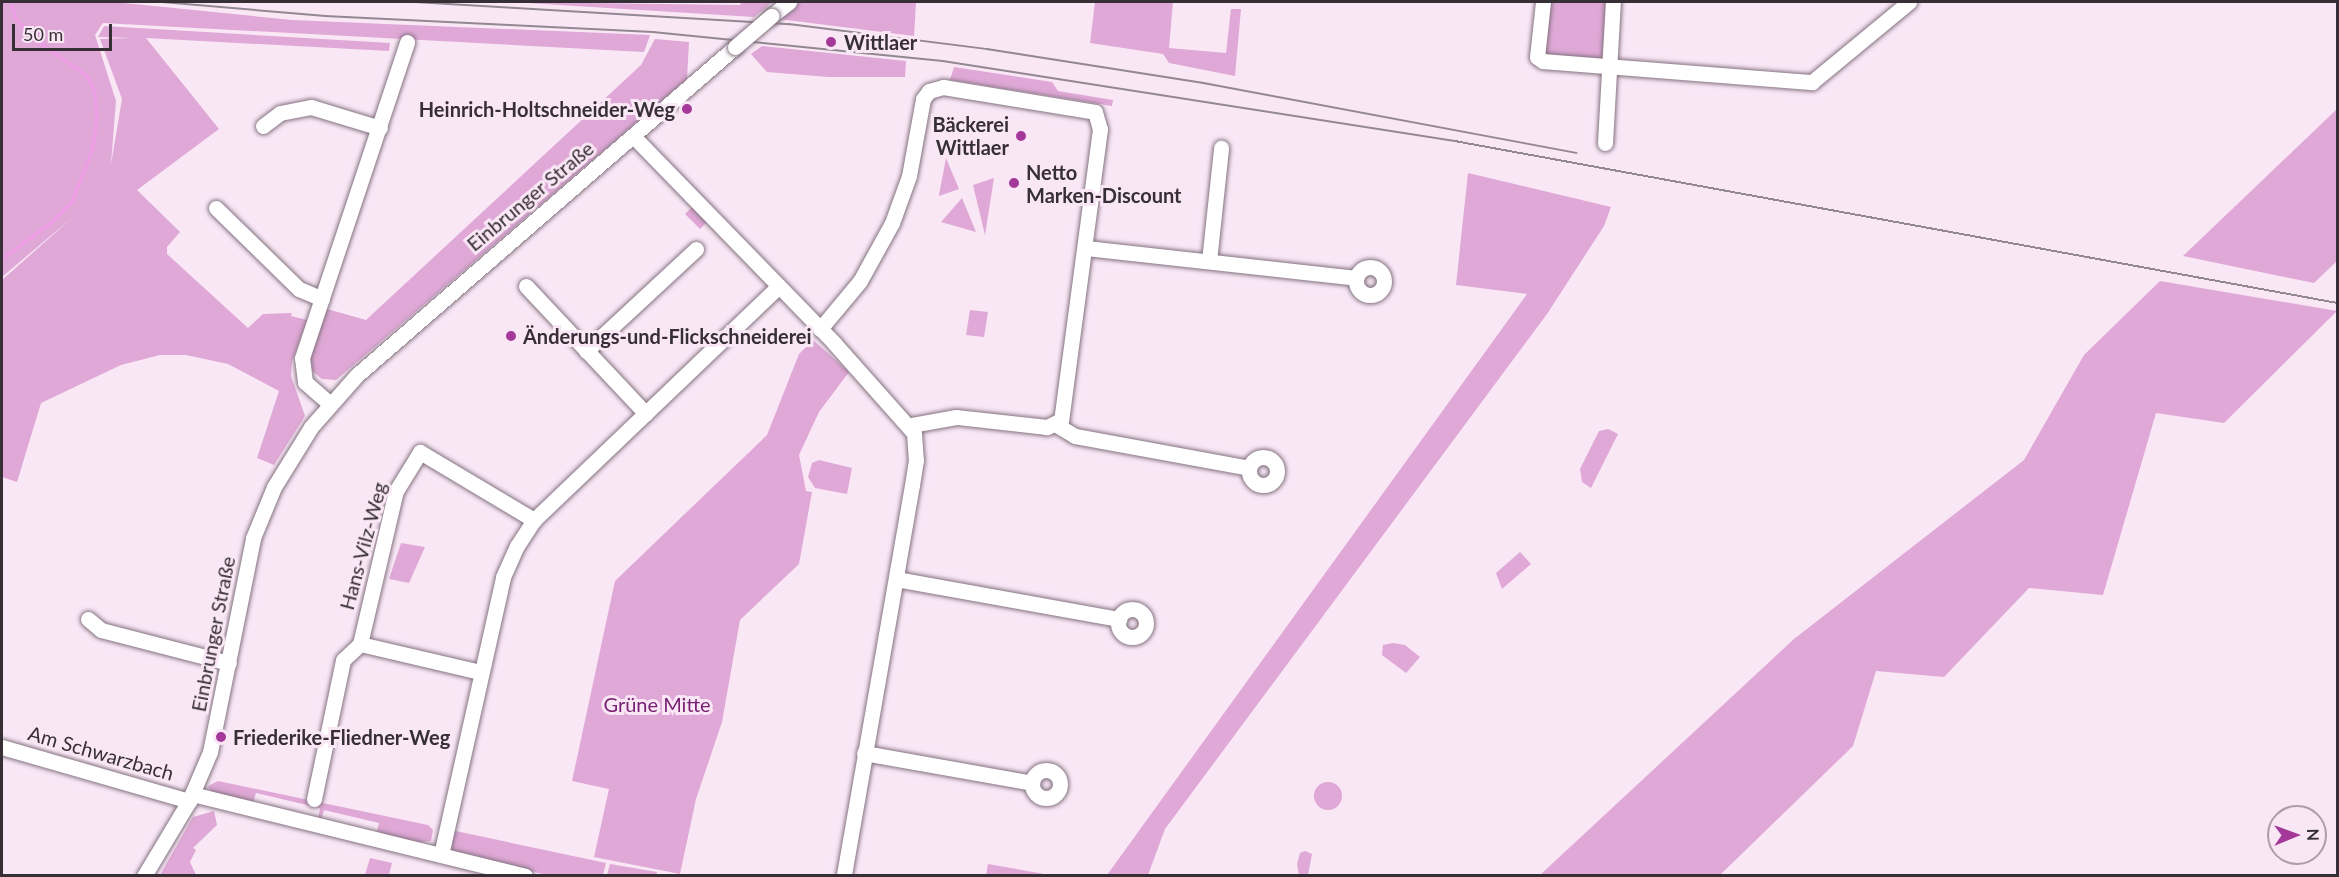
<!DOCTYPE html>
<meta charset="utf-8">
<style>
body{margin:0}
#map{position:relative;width:2339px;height:877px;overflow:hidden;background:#f9e7f6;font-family:Lato,sans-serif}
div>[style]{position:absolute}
.green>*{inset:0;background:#dfa8d6}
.round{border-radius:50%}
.stream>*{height:4px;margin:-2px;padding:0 2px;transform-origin:2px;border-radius:2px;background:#eb9ee1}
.roads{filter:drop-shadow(0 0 2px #847381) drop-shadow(0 0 2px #847381)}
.minor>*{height:15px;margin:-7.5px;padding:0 7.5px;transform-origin:7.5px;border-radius:7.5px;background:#fff}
.minor>.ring{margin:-7.5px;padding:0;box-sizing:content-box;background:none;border:15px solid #fff;border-radius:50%}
.tram>*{height:1.5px;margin:-0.75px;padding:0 0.75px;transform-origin:0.75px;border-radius:0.75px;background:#938791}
.bridges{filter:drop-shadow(0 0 2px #847381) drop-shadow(0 0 2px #847381)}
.minor-bridge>*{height:15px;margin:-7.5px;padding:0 7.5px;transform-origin:7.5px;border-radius:7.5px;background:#fff}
.dots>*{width:16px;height:16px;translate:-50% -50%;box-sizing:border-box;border:3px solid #f9e7f6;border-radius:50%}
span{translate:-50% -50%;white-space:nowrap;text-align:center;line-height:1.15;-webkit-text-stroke:6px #f9e7f6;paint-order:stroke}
.poi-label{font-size:20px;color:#362f35;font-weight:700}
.left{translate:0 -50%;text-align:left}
.right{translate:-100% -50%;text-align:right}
.street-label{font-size:20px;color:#362f35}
.park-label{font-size:20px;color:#781f71}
.frame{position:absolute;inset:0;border:3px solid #362f35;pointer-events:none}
.north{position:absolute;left:2267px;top:805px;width:60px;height:60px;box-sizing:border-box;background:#f9e7f6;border:2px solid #ab9da9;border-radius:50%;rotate:89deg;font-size:16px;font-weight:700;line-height:24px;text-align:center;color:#362f35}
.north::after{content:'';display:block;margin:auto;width:21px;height:27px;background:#a4399a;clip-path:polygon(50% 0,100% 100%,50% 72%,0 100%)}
.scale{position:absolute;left:12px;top:24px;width:100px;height:27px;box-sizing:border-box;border:3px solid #362f35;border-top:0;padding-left:8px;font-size:18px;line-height:21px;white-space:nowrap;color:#362f35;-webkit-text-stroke:4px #f9e7f6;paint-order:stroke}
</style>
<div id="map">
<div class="green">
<div style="clip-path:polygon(2px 2px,114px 2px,292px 20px,650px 35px,644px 52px,103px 23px,95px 35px,116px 101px,111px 164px,122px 99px,100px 39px,131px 38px,98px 37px,104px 26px,390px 43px,389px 51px,146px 38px,219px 129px,137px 190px,180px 232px,167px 247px,167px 254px,248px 328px,263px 314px,292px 313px,291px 316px,307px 320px,292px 362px,291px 376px,305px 416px,274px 465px,257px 458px,279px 391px,228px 364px,186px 355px,160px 355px,121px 365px,41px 403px,17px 482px,2px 477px,2px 280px,73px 217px,2px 277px)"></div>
<div style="clip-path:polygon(511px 2px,740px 5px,742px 2px,772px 2px,754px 17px)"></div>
<div style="clip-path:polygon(800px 2px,916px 2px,914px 36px,779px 19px)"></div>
<div style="clip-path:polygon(1095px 2px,1173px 2px,1169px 48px,1226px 53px,1231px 9px,1241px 9px,1235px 76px,1169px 63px,1163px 54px,1090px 43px)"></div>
<div style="clip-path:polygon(1547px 2px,1607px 2px,1602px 59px,1544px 54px)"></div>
<div style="clip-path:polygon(655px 39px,689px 42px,687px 79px,336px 380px,322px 379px,312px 371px,310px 357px,327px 309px,366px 320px,641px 65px)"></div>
<div style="clip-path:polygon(762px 46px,906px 61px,905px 77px,828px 77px,767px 72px,751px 54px)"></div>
<div style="clip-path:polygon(954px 67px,1052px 82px,1058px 91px,1113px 100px,1112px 106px,950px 80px)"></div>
<div style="clip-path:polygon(2337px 109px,2337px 261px,2314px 283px,2183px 256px)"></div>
<div style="clip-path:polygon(946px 158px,959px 189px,939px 196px,939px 195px)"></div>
<div style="clip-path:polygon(1468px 173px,1611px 207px,1604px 226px,1547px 314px,1165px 829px,1148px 875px,1107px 875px,1527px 294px,1456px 285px)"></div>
<div style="clip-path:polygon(994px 178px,985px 235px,973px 185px)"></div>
<div style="clip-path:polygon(962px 198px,976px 232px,941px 222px)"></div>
<div style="clip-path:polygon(692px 207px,707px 222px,700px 229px,685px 214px)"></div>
<div style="clip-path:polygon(2160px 281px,2337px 311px,2224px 423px,2156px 413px,2103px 595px,2029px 588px,1944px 677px,1876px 671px,1853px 746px,1720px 875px,1540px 875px,1794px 639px,2024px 460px,2084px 355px)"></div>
<div style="clip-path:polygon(970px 310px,988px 312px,984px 337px,966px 335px)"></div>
<div style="clip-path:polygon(813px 340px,849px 372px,819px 412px,799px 455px,806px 491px,812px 492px,799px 564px,740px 620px,722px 722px,696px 799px,680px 874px,594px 857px,609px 789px,572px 781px,615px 581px,767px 435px,799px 354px)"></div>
<div style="clip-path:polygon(1608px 429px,1618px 434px,1591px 488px,1582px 482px,1580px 469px,1599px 431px)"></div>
<div style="clip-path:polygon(819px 460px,852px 468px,847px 494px,815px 488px,808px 477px,812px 463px)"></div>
<div style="clip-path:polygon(401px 543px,425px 547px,409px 583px,389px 579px)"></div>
<div style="clip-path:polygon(1520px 552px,1531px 564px,1502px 589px,1496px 573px)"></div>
<div style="clip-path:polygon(1393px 643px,1405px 645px,1420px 657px,1406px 673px,1382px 655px,1383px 645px)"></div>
<div style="clip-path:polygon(218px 781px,428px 825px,433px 830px,431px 841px,412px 843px,376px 835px,379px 823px,324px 810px,321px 820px,318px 819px,320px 808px,256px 793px,253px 804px,211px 792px,208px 786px)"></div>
<div class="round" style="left:1314px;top:782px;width:28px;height:28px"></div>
<div style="clip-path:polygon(214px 811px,217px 825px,193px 848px,196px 850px,190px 862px,196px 875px,160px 875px,193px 817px)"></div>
<div style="clip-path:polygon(451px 830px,606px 863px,603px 875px,547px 875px,464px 856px,452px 850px)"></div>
<div style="clip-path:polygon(1305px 851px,1312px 854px,1308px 875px,1299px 875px,1297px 864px,1300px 853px)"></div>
<div style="clip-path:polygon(370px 858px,392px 863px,389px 875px,365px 875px)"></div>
<div style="clip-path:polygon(610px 864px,657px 872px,656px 875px,607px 875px)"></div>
<div style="clip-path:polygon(988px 864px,1050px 875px,986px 875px)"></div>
</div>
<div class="stream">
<div style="left:2px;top:259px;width:61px;rotate:-36.3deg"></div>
<div style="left:51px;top:223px;width:30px;rotate:-45deg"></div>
<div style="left:72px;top:202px;width:55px;rotate:-68.6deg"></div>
<div style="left:92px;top:151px;width:30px;rotate:-81deg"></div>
<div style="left:97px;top:121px;width:28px;rotate:-94deg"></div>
<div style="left:95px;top:93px;width:17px;rotate:-114deg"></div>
<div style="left:88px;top:77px;width:62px;rotate:-144.8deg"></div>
<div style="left:37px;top:41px;width:30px;rotate:-134deg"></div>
<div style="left:16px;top:19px;width:14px;rotate:-107deg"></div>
</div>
<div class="roads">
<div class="minor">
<div style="left:1543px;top:2px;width:55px;rotate:96.2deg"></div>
<div style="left:1537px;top:57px;width:7px;rotate:34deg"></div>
<div style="left:1543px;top:61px;width:270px;rotate:4.5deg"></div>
<div style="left:1812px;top:82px;width:126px;rotate:-39.5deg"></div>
<div style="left:771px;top:16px;width:23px;rotate:-38deg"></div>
<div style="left:263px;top:126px;width:21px;rotate:-37deg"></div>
<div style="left:280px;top:113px;width:32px;rotate:-11deg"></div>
<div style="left:311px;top:107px;width:72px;rotate:16.9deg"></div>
<div style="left:634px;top:137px;width:287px;rotate:45.8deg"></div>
<div style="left:834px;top:343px;width:120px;rotate:48.4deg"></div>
<div style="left:914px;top:433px;width:27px;rotate:86deg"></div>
<div style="left:916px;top:460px;width:25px;rotate:99deg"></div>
<div style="left:912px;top:485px;width:397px;rotate:99.9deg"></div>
<div style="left:1605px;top:143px;width:141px;rotate:-86.8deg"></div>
<div style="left:216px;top:208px;width:116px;rotate:44.3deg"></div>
<div style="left:299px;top:289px;width:25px;rotate:23deg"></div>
<div style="left:1086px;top:248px;width:272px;rotate:6.3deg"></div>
<div style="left:1209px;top:261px;width:114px;rotate:-83.9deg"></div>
<div class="ring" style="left:1356px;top:267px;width:13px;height:13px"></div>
<div style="left:526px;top:286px;width:175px;rotate:46.8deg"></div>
<div style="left:820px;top:329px;width:62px;rotate:-50.2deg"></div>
<div style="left:860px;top:281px;width:66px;rotate:-61.1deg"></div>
<div style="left:892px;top:223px;width:50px;rotate:-70.1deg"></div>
<div style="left:909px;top:176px;width:78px;rotate:-79.7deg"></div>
<div style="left:923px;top:99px;width:10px;rotate:-53deg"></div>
<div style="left:929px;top:91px;width:15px;rotate:-16deg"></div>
<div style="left:943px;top:87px;width:154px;rotate:9.3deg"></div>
<div style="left:1095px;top:112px;width:18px;rotate:74deg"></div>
<div style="left:1100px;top:129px;width:294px;rotate:97.6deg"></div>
<div style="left:1061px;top:420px;width:16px;rotate:153deg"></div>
<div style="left:1047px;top:427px;width:92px;rotate:-173.7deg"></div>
<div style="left:956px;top:417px;width:46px;rotate:169.9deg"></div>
<div style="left:586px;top:351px;width:150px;rotate:-42.8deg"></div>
<div style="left:329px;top:403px;width:32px;rotate:-139deg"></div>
<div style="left:305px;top:382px;width:24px;rotate:-97deg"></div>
<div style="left:302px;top:358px;width:333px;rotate:-71.6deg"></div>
<div style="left:1055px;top:424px;width:23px;rotate:31deg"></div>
<div style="left:1075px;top:436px;width:177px;rotate:10.4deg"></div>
<div class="ring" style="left:1249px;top:457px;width:13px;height:13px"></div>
<div style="left:896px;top:579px;width:227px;rotate:10.2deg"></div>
<div class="ring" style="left:1118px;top:609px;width:13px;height:13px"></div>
<div style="left:88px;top:619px;width:17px;rotate:40deg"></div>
<div style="left:101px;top:630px;width:132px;rotate:14.5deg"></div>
<div style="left:360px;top:644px;width:157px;rotate:-76.8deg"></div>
<div style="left:396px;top:491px;width:46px;rotate:-58.4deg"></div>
<div style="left:420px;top:452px;width:133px;rotate:30.8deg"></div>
<div style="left:2px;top:747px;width:195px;rotate:16.1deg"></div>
<div style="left:864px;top:753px;width:171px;rotate:10.1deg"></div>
<div class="ring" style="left:1032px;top:770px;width:13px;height:13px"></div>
<div style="left:192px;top:794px;width:343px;rotate:13.8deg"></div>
<div style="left:314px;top:799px;width:142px;rotate:-78.2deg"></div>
<div style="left:343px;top:660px;width:23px;rotate:-43deg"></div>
<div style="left:360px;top:644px;width:123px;rotate:13.1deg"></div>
<div style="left:441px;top:855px;width:285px;rotate:-77.4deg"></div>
<div style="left:503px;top:577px;width:34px;rotate:-66deg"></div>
<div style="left:517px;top:546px;width:31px;rotate:-57deg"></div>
<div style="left:534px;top:520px;width:337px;rotate:-43.7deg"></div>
<div style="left:144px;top:876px;width:87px;rotate:-59deg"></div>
<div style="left:189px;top:801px;width:53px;rotate:-66.8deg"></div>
<div style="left:210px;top:752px;width:218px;rotate:-78.6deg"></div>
<div style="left:253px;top:538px;width:55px;rotate:-67.6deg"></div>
<div style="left:274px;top:487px;width:70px;rotate:-58.3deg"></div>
<div style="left:311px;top:427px;width:69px;rotate:-48.5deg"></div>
<div style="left:357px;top:375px;width:500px;rotate:-40.95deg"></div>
</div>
</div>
<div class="tram">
<div style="left:162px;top:2px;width:164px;rotate:4.9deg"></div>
<div style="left:325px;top:16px;width:328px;rotate:2.8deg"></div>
<div style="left:653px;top:32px;width:291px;rotate:5.7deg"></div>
<div style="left:943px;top:61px;width:518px;rotate:8.88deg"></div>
<div style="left:1455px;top:141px;width:898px;rotate:10.4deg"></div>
<div style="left:415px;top:2px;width:375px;rotate:3.4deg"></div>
<div style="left:789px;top:24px;width:200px;rotate:7.2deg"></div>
<div style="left:987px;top:49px;width:219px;rotate:8.9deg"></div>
<div style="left:1203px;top:83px;width:380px;rotate:10.6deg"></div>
</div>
<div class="bridges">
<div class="minor-bridge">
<div style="left:735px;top:47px;width:48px;rotate:-40.7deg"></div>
</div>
</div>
<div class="dots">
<div style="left:831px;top:42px;background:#a4399a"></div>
<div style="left:687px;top:109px;background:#a4399a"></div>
<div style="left:1021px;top:136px;background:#a4399a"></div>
<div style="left:1014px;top:183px;background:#a4399a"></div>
<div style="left:511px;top:336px;background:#a4399a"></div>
<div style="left:221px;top:737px;background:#a4399a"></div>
</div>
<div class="poi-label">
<span class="left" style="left:844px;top:42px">Wittlaer</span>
<span class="right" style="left:675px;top:109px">Heinrich-Holtschneider-Weg</span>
<span class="right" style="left:1009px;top:136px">Bäckerei<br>Wittlaer</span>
<span class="left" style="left:1026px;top:184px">Netto<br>Marken-Discount</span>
<span class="left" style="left:523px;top:336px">Änderungs-und-Flickschneiderei</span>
<span class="left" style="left:233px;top:737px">Friederike-Fliedner-Weg</span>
</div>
<div class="street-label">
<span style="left:530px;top:196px;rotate:-40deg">Einbrunger Straße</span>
<span style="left:363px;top:546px;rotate:-75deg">Hans-Vilz-Weg</span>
<span style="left:213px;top:634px;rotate:-79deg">Einbrunger Straße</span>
<span style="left:101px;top:753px;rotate:16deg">Am Schwarzbach</span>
</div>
<div class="park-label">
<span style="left:657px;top:704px">Grüne Mitte</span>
</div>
<div class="frame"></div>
<div class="north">N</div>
<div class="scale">50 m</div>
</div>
